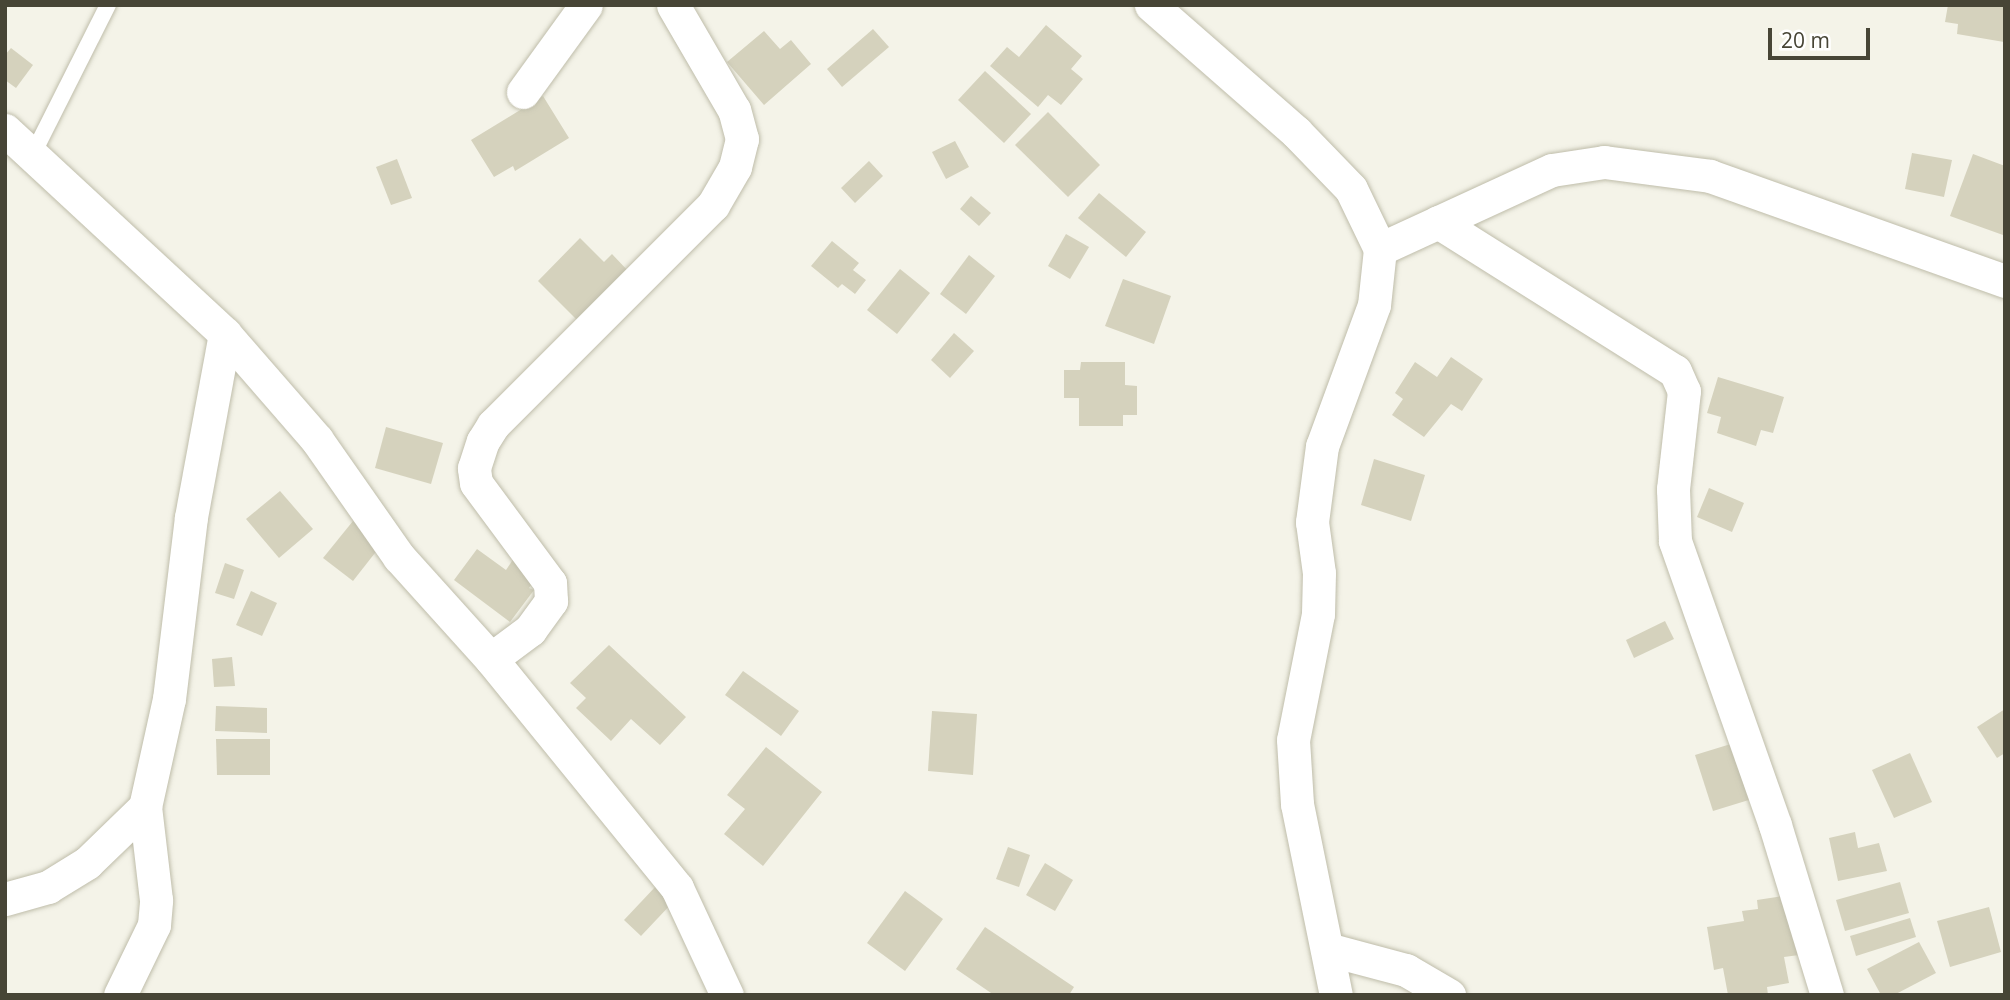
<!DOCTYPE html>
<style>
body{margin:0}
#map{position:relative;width:2010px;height:1000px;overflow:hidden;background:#f4f3e8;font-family:"Open Sans",sans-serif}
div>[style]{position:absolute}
.building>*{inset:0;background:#d5d2bd}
.roads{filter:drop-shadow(0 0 2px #bfbdaa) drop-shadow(0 0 2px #bfbdaa)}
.service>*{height:16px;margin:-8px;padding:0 8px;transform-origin:8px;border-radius:8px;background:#fff}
.minor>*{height:33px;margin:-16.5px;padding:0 16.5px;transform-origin:16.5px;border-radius:16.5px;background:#fff}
span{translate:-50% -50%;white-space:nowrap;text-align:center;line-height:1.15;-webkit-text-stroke:7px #fff;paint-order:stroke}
.frame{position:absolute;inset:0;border:7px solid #474536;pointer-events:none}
.scale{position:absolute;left:1768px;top:28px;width:102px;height:32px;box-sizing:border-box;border:4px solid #474536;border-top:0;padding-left:9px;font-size:21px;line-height:24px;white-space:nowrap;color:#474536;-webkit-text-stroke:5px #fff;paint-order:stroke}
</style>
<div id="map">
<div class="building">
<div style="clip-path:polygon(1948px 5px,2005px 5px,2004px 42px,1957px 34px,1958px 24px,1945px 22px)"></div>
<div style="clip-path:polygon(1046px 25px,1082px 56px,1071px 69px,1083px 79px,1061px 105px,1048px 95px,1038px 107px,990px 66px,1007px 47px,1019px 57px)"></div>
<div style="clip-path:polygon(873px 29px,889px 47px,842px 87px,827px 69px)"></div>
<div style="clip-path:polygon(764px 31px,780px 49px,791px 40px,811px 64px,764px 105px,727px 62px)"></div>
<div style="clip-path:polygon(11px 48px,33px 65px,16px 88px,5px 80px,5px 55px)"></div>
<div style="clip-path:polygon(985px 71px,1031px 114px,1004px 143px,958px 100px)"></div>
<div style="clip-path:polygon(543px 96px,569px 138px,515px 171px,513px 166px,494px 177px,471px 140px)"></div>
<div style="clip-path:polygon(1048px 112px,1100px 165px,1068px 197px,1015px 145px)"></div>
<div style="clip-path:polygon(955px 141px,969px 167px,946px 179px,932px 152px)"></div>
<div style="clip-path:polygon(1912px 153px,1952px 160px,1944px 197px,1905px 189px)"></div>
<div style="clip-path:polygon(1973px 154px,2005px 166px,2003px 235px,1950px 216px)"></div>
<div style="clip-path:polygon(397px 159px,412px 198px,391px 205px,376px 167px)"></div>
<div style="clip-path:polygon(869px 161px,883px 176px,855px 203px,841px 188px)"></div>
<div style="clip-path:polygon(1099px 193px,1146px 232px,1126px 257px,1078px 218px)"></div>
<div style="clip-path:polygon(971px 196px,991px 213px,979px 226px,960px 209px)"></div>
<div style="clip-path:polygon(1066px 234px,1089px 247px,1070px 279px,1048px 266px)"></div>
<div style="clip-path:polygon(580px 238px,604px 262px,612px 254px,630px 273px,580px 323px,538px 281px)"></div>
<div style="clip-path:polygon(832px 241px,859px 263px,853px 270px,866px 280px,855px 294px,842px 284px,838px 288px,811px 266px)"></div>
<div style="clip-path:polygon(969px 255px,995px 276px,966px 314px,940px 294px)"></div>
<div style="clip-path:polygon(900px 269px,930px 293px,897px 334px,867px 310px)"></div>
<div style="clip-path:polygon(1123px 279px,1171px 296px,1154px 344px,1105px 326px)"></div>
<div style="clip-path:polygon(954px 333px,974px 351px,950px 378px,931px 360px)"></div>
<div style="clip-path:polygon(1451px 357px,1483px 379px,1462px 411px,1451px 404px,1424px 437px,1392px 415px,1403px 399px,1395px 393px,1415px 362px,1437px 377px)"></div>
<div style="clip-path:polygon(1081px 362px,1125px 362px,1125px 385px,1137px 386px,1137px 415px,1123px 415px,1123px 426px,1079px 426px,1079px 398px,1064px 398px,1064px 370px,1080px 370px)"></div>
<div style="clip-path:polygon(1718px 377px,1784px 397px,1773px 433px,1761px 430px,1756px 446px,1717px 433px,1721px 417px,1707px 413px)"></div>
<div style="clip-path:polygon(386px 427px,443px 443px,431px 484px,375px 468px)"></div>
<div style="clip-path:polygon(1374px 459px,1425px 475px,1411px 521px,1361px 505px)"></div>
<div style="clip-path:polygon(1709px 488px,1744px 503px,1732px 532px,1697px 517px)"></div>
<div style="clip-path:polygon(280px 491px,313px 529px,279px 558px,246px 519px)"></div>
<div style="clip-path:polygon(353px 521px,382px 544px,353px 581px,323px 558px)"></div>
<div style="clip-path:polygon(477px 549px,506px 570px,514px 558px,538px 575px,529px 588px,534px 590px,510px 622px,454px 580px)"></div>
<div style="clip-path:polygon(225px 563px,244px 570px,234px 599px,215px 593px)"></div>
<div style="clip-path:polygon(251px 591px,277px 603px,262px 636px,236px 625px)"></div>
<div style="clip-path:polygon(1665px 621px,1674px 639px,1634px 658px,1626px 640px)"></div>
<div style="clip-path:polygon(609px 645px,686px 717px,660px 745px,631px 719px,611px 741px,576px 708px,586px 698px,570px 683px)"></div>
<div style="clip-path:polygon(232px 657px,235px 686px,214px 687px,212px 659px)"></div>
<div style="clip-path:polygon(743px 671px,799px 711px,781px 736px,725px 695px)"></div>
<div style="clip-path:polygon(216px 706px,267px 708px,267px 733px,215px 731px)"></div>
<div style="clip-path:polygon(2005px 709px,2005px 753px,1997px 758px,1977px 727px)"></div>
<div style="clip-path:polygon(932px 711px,977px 714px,973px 775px,928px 771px)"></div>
<div style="clip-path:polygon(216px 739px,270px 739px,270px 775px,217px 775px)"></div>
<div style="clip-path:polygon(1734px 743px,1752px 799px,1713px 811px,1695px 755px)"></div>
<div style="clip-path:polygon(766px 747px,822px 792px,763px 866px,724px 834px,745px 809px,727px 795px)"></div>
<div style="clip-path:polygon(1910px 753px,1932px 802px,1894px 818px,1872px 770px)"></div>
<div style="clip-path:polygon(1855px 832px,1858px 848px,1879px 843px,1887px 871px,1838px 881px,1829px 838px)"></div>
<div style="clip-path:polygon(1008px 847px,1030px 855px,1019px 887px,996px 879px)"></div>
<div style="clip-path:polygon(1045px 863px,1073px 880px,1055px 911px,1026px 895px)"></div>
<div style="clip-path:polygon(1900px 882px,1909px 913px,1845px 931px,1836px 900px)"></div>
<div style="clip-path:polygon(657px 885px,674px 901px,641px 936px,624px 920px)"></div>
<div style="clip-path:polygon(905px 891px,943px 919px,905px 971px,867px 943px)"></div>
<div style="clip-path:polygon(1789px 895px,1799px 955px,1784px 957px,1789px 983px,1767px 987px,1768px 995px,1728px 995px,1723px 968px,1714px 970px,1707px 927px,1744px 921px,1742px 911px,1758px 909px,1757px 900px)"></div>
<div style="clip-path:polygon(1989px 907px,2001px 952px,1950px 967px,1937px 921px)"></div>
<div style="clip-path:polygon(1910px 918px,1916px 937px,1856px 956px,1850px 936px)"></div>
<div style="clip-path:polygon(985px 927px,1074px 987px,1069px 995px,994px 995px,956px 969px)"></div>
<div style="clip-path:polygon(1919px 942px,1936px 973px,1894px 995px,1881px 995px,1867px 969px)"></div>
</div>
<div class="roads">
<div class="service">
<div style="left:33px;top:154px;width:167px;rotate:-63.3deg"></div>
</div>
<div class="minor">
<div style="left:1151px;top:5px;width:193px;rotate:41.2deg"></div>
<div style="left:1296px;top:132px;width:79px;rotate:46deg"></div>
<div style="left:1351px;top:189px;width:67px;rotate:64.2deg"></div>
<div style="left:1380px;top:249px;width:56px;rotate:96.1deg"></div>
<div style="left:1374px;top:305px;width:150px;rotate:110.2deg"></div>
<div style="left:1322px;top:446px;width:77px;rotate:97.5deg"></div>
<div style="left:1312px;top:522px;width:51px;rotate:82.2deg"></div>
<div style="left:1319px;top:573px;width:41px;rotate:91.4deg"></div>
<div style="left:1318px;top:614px;width:128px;rotate:101.2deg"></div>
<div style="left:1293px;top:740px;width:64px;rotate:86.4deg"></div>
<div style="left:1297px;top:804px;width:195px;rotate:78.5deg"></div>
<div style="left:523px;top:92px;width:107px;rotate:-54.1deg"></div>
<div style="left:5px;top:130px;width:300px;rotate:42.8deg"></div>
<div style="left:225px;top:334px;width:140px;rotate:49deg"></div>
<div style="left:317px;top:440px;width:143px;rotate:55deg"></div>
<div style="left:399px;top:557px;width:137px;rotate:48deg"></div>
<div style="left:491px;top:659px;width:295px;rotate:50.9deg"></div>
<div style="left:677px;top:888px;width:118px;rotate:65deg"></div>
<div style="left:1438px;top:222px;width:280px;rotate:32.2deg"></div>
<div style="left:1675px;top:371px;width:22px;rotate:66deg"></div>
<div style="left:1684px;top:391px;width:99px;rotate:96.4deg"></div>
<div style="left:1673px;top:489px;width:52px;rotate:87.8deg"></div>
<div style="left:1675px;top:541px;width:301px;rotate:70.6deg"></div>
<div style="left:1775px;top:825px;width:178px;rotate:73deg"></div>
<div style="left:1380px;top:249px;width:189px;rotate:-24.7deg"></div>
<div style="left:1552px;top:170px;width:53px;rotate:-8.7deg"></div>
<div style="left:1604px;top:162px;width:107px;rotate:7.5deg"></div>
<div style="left:1710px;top:176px;width:313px;rotate:19.6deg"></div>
<div style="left:491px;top:659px;width:49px;rotate:-36.6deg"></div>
<div style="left:530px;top:630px;width:36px;rotate:-54deg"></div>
<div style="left:551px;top:601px;width:18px;rotate:-93deg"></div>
<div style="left:550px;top:583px;width:124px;rotate:-126.5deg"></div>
<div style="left:476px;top:483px;width:15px;rotate:-98deg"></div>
<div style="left:474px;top:468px;width:28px;rotate:-72deg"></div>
<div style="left:483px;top:441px;width:19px;rotate:-58deg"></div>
<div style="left:493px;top:425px;width:311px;rotate:-45deg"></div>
<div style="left:713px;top:205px;width:44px;rotate:-59.9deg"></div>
<div style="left:735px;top:167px;width:29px;rotate:-76deg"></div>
<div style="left:742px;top:139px;width:30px;rotate:-105deg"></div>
<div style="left:734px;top:110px;width:121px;rotate:-120.2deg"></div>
<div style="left:5px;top:899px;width:45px;rotate:-15.6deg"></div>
<div style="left:48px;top:887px;width:46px;rotate:-31.6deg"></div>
<div style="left:87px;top:863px;width:81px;rotate:-44deg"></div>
<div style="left:145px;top:807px;width:111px;rotate:-77.5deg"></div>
<div style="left:169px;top:699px;width:183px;rotate:-83.1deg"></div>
<div style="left:191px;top:517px;width:186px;rotate:-79.5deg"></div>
<div style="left:1327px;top:949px;width:82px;rotate:14.9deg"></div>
<div style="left:1406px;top:970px;width:50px;rotate:30.2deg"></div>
<div style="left:120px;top:995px;width:78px;rotate:-64.1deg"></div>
<div style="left:154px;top:925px;width:25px;rotate:-85deg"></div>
<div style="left:156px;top:900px;width:94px;rotate:-96.7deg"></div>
</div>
</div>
<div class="frame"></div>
<div class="scale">20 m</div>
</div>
